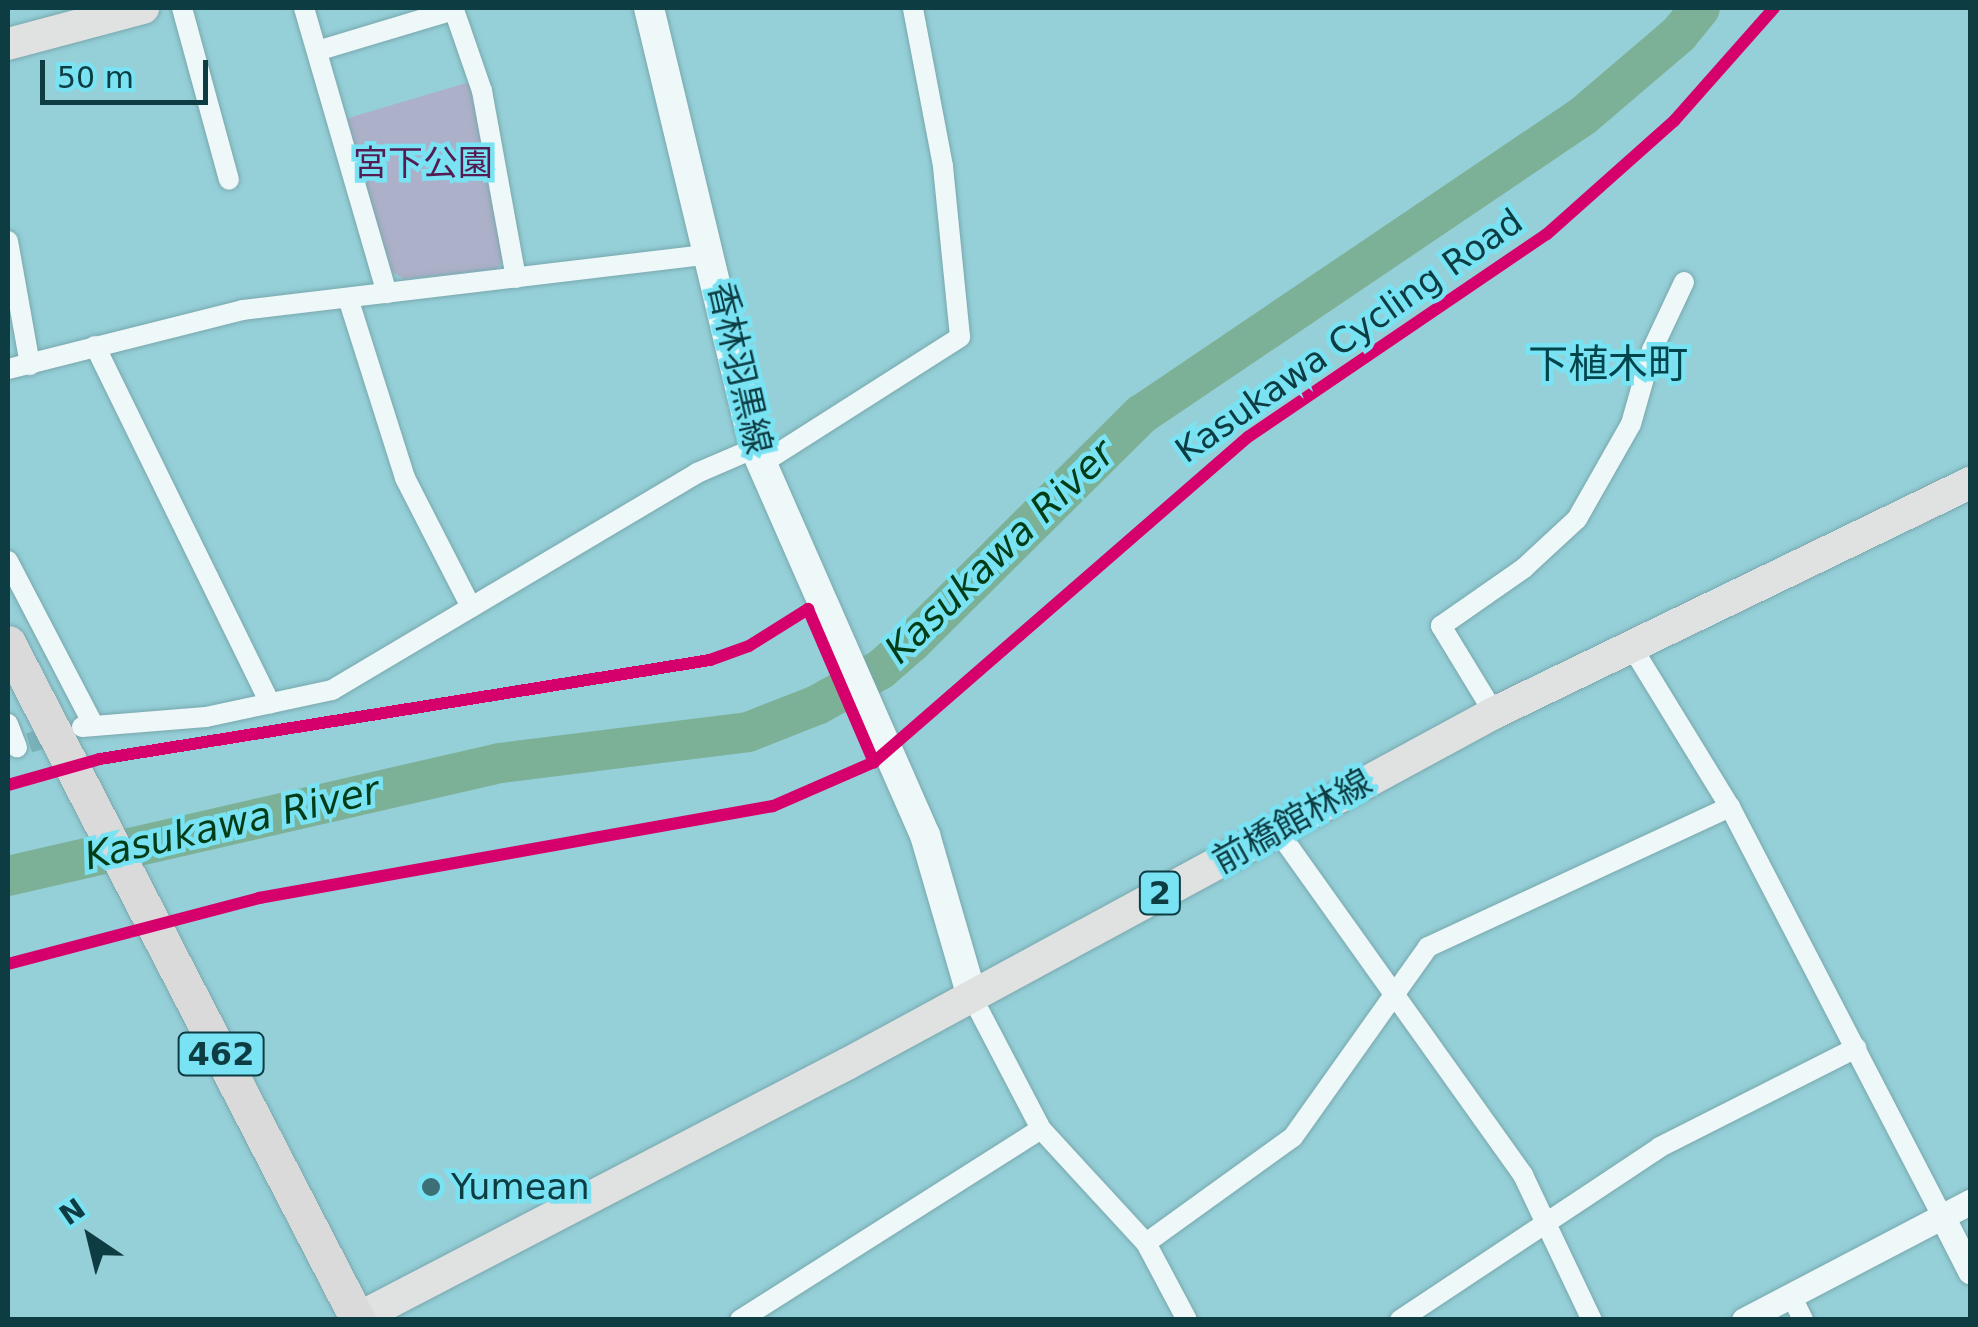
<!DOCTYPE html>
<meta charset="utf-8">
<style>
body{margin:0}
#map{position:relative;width:1978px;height:1327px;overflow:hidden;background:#95cfd7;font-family:"DejaVu Sans","Noto Sans JP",sans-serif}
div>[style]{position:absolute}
.green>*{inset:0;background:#acb0c8}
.river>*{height:40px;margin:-20px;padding:0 20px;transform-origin:20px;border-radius:20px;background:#7db197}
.minor-tunnel>*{height:20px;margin-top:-10px;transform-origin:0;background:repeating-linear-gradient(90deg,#7ab2b9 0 20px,transparent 0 30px)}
.roads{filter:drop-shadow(0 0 2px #78a7ae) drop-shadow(0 0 2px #78a7ae)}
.minor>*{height:20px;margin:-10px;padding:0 10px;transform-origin:10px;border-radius:10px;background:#eff8f9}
.tertiary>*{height:25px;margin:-12.5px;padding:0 12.5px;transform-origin:12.5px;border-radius:12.5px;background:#eff8f9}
.secondary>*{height:30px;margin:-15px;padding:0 15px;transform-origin:15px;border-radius:15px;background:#eff8f9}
.primary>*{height:32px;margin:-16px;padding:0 16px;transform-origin:16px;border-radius:16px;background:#e0e2e2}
.trunk>*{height:35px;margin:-17.5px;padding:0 17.5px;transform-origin:17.5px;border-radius:17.5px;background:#dadadb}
.cycleway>*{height:12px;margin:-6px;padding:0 6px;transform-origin:6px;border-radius:6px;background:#d6006c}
.dots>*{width:28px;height:28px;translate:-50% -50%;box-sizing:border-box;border:5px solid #79e3f3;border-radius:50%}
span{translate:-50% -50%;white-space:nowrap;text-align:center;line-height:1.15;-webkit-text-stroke:9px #79e3f3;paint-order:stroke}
.shield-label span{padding:2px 8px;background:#79e3f3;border:2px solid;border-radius:8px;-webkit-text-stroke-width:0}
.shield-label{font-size:32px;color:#0d3c43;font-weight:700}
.park-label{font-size:35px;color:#541c53}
.street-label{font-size:35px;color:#0d3c43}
.poi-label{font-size:35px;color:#0d3c43}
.left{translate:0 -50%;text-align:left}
.water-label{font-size:38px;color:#003c15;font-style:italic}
.quarter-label{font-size:40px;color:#01444c}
.frame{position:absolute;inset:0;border:10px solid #0d3c43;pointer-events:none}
.north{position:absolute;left:40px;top:1187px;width:100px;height:100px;-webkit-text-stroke:8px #79e3f3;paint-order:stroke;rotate:325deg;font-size:28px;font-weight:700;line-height:40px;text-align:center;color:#0d3c43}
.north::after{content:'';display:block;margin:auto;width:35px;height:45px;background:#0d3c43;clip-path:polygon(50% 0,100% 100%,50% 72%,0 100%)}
.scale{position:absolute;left:40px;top:60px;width:168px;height:45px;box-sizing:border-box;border:5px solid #0d3c43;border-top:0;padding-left:12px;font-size:30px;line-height:35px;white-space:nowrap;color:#0d3c43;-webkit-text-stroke:8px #79e3f3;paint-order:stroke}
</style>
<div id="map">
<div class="green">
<div style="clip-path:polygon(473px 81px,504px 259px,497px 269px,404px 279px,392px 272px,345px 119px)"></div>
</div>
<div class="river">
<div style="left:8px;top:876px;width:505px;rotate:-12.94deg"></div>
<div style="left:500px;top:763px;width:250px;rotate:-7.1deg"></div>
<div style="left:748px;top:732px;width:74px;rotate:-21.4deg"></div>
<div style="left:817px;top:705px;width:72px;rotate:-29.1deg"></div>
<div style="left:880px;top:670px;width:41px;rotate:-41.1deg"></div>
<div style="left:911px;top:643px;width:325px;rotate:-44.8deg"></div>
<div style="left:1142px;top:414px;width:532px;rotate:-34.05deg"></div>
<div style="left:1583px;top:116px;width:126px;rotate:-40.5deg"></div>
<div style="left:1679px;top:34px;width:33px;rotate:-51deg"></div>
</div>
<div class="minor-tunnel">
<div style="left:29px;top:743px;width:38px;rotate:-17deg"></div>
</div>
<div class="roads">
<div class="minor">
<div style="left:182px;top:8px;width:178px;rotate:74.7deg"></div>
<div style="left:304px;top:8px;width:297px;rotate:73.8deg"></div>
<div style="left:317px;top:51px;width:143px;rotate:-16.7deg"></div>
<div style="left:454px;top:10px;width:86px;rotate:70.9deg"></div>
<div style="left:482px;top:91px;width:190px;rotate:79.7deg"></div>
<div style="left:8px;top:241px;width:126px;rotate:79.9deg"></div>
<div style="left:348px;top:298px;width:189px;rotate:72.4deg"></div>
<div style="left:405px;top:478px;width:145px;rotate:62.9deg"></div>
<div style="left:95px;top:346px;width:398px;rotate:63.9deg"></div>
<div style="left:8px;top:369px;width:242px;rotate:-14.1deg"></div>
<div style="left:243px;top:310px;width:472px;rotate:-6.8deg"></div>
<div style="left:761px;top:464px;width:236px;rotate:-32.5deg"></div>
<div style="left:960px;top:337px;width:172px;rotate:-95.7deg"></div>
<div style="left:943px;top:166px;width:161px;rotate:-100.8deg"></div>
<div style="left:8px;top:561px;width:186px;rotate:62.5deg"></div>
<div style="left:1630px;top:644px;width:191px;rotate:58.5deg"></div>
<div style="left:1730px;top:807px;width:461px;rotate:62.6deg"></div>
<div style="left:1494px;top:713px;width:102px;rotate:-121.3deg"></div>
<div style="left:1441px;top:626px;width:101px;rotate:-34.9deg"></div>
<div style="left:1524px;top:568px;width:72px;rotate:-42.8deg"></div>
<div style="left:1577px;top:519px;width:109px;rotate:-60.4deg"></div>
<div style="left:1631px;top:424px;width:77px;rotate:-74.2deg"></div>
<div style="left:1652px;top:350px;width:75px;rotate:-64.8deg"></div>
<div style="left:8px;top:724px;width:25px;rotate:69deg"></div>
<div style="left:82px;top:727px;width:124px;rotate:-4.6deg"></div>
<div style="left:206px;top:717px;width:129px;rotate:-12.1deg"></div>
<div style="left:332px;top:690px;width:425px;rotate:-30.7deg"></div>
<div style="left:697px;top:473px;width:63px;rotate:-23.3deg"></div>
<div style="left:1277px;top:830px;width:424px;rotate:54.5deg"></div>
<div style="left:1523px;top:1175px;width:161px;rotate:64.6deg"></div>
<div style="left:972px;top:997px;width:149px;rotate:62.4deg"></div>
<div style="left:1041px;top:1129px;width:155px;rotate:47.4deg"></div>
<div style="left:1146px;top:1243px;width:87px;rotate:62deg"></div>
<div style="left:1146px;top:1243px;width:181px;rotate:-35.8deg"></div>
<div style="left:1293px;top:1137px;width:233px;rotate:-54.6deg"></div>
<div style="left:1428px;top:947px;width:333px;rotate:-24.9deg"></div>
<div style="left:1791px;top:1295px;width:28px;rotate:64deg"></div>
<div style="left:740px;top:1320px;width:356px;rotate:-32.4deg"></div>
<div style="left:1400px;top:1320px;width:312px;rotate:-33.6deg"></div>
<div style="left:1660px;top:1147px;width:220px;rotate:-26.8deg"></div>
</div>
<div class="tertiary">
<div style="left:1942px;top:1216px;width:62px;rotate:63deg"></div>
<div style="left:1744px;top:1320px;width:255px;rotate:-27.6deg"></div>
</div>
<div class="secondary">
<div style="left:649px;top:8px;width:453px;rotate:76.5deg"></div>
<div style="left:755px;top:448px;width:423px;rotate:66.3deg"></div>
<div style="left:925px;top:835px;width:169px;rotate:73.8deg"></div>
</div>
<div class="primary">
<div style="left:8px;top:44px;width:140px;rotate:-14.9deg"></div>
<div style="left:355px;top:1320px;width:555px;rotate:-27.49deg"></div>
<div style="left:847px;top:1064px;width:736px;rotate:-28.48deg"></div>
<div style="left:1494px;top:713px;width:529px;rotate:-25.79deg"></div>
</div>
<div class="trunk">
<div style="left:8px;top:643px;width:762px;rotate:62.66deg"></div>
</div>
</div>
<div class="cycleway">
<div style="left:8px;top:785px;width:96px;rotate:-15.8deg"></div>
<div style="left:100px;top:759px;width:618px;rotate:-9.22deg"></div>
<div style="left:710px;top:660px;width:41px;rotate:-19.7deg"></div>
<div style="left:749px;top:646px;width:70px;rotate:-32.1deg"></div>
<div style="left:808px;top:609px;width:167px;rotate:66.7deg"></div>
<div style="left:8px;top:964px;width:260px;rotate:-14.7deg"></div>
<div style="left:259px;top:898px;width:522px;rotate:-10.15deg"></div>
<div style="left:773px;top:806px;width:110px;rotate:-23.5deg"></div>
<div style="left:874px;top:762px;width:495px;rotate:-41deg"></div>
<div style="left:1248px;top:437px;width:361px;rotate:-34.2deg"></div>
<div style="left:1547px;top:234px;width:170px;rotate:-41.7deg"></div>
<div style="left:1674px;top:121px;width:151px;rotate:-48.5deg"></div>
</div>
<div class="dots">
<div style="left:431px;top:1187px;background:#3d6f77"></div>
</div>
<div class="shield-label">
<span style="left:1160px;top:893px">2</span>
<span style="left:221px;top:1054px">462</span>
</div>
<div class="park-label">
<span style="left:423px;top:163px">宮下公園</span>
</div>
<div class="street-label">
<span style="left:1349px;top:336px;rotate:-35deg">Kasukawa Cycling Road</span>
<span style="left:740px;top:368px;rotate:77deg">香林羽黒線</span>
<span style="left:1292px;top:821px;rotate:-29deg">前橋館林線</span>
</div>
<div class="poi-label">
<span class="left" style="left:451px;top:1187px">Yumean</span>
</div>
<div class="water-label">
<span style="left:1000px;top:552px;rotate:-44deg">Kasukawa River</span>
<span style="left:232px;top:824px;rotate:-13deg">Kasukawa River</span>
</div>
<div class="quarter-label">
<span style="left:1608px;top:364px">下植木町</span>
</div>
<div class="frame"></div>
<div class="north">N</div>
<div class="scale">50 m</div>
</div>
